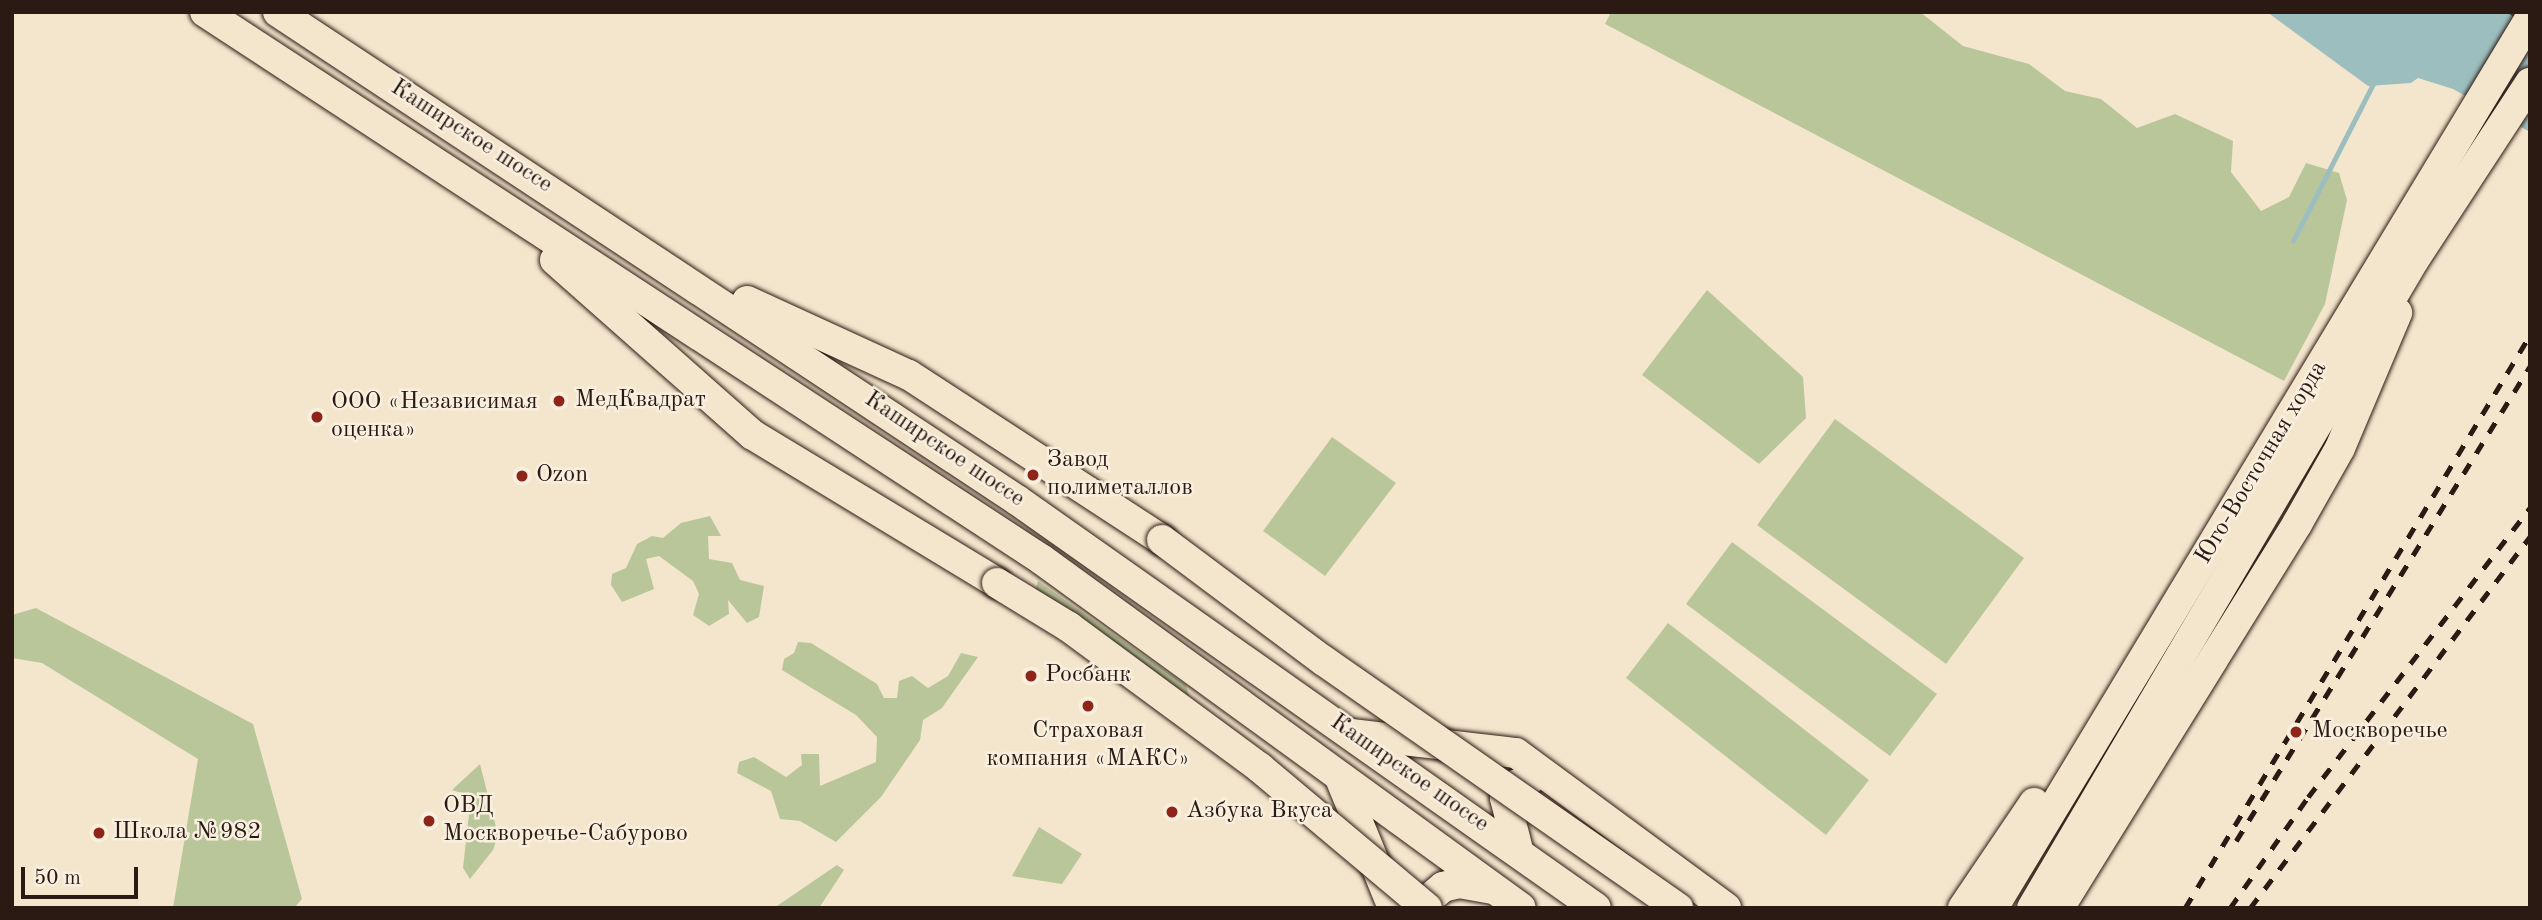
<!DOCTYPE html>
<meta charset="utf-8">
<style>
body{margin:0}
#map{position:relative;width:2542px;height:920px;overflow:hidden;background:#f4e6cd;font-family:"Old Standard TT",serif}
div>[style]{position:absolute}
.green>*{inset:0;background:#b9c69a}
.water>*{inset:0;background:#9dbebe}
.stream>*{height:4.5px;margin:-2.25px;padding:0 2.25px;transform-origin:2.25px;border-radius:2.25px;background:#9dbebe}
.ferry>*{height:2px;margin-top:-1px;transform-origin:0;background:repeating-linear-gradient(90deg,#53534f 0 9px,transparent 0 16px)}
.roads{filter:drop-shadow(0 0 2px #2b1913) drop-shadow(0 0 2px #2b1913)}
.major>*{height:30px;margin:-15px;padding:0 15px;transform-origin:15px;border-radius:15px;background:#f4e6cd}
.rail>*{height:4.5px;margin-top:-2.25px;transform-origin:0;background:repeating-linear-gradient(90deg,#2b1913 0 12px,transparent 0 24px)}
.bridges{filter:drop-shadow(0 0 2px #2b1913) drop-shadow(0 0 2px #2b1913)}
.major-bridge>*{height:30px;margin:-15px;padding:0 15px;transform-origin:15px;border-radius:15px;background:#f4e6cd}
.dots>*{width:19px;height:19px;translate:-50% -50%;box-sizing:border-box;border:4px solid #f8efde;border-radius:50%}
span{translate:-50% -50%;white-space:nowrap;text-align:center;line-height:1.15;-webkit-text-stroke:5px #f8efde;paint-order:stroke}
.street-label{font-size:24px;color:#2b1913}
.poi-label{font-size:24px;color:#2b1913}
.left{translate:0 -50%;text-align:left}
.frame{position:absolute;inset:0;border:14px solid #2b1913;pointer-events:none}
.scale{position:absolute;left:21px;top:867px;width:117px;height:32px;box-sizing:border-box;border:4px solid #2b1913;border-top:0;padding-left:9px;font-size:21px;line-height:24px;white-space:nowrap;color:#2b1913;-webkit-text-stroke:5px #f8efde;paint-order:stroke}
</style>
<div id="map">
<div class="green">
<div style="clip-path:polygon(1611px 12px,1920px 12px,1963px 46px,2029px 64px,2065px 91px,2101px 99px,2137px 128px,2175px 114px,2233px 141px,2231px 172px,2261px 211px,2289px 197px,2306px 163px,2339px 173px,2347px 200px,2325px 304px,2284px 381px,1605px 24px)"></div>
<div style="clip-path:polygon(1707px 290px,1803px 377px,1806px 418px,1759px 464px,1642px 375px)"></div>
<div style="clip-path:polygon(1835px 419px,2024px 558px,1946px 664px,1757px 525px)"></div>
<div style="clip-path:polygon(1332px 437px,1396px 483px,1325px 576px,1263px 531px)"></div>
<div style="clip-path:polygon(710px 516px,721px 536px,708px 536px,709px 559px,732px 563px,740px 580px,764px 586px,759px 617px,747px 623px,728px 600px,729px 614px,709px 626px,693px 615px,699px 594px,693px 581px,659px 556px,646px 559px,654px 589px,622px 602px,611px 585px,612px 574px,626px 568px,637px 544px,652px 536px,663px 538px,681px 523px)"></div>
<div style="clip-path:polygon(1732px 542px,1937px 694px,1890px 756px,1686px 604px)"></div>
<div style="clip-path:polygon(1038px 581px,1186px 685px,1189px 696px,1180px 706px,1035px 591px)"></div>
<div style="clip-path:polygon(36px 608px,253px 724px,302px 899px,294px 908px,173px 908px,198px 759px,42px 663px,12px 658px,12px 615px)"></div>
<div style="clip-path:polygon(1668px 623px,1869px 780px,1826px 835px,1626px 678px)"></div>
<div style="clip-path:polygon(798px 642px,811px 643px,877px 684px,884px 698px,897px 698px,899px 681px,912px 676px,928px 688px,948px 676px,961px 653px,978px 657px,942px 708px,923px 720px,920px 740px,881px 797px,836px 842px,800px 821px,780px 819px,771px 791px,737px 773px,739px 762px,754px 757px,786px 777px,802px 765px,801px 754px,819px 754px,820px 786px,876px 762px,877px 737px,856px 715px,782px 670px,784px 659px,794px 653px)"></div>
<div style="clip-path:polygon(480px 764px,498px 835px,493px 850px,470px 879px,463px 868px,471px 796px,452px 790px)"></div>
<div style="clip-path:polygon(1039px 827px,1082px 854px,1062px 884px,1012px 876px)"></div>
<div style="clip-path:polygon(837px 865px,844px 870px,819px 908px,774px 908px)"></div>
</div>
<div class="water">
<div style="clip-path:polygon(2267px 12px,2530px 12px,2530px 132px,2453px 89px,2418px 78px,2411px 83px,2368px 86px)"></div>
</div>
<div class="stream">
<div style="left:2293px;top:241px;width:178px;rotate:-63deg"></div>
</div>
<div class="ferry">
<div style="left:2508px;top:12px;width:7px;rotate:34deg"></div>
</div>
<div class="roads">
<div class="major">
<div style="left:205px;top:12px;width:999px;rotate:33.2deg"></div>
<div style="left:1041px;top:559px;width:593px;rotate:36.02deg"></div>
<div style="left:278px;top:12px;width:886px;rotate:33.44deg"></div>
<div style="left:1017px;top:500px;width:708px;rotate:35.17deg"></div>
<div style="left:555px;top:260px;width:264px;rotate:41.5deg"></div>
<div style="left:753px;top:435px;width:285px;rotate:31.2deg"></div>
<div style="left:747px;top:301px;width:178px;rotate:24.6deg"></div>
<div style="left:909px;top:375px;width:302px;rotate:33.1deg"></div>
<div style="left:1351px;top:734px;width:166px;rotate:6.6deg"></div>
<div style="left:1516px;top:753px;width:261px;rotate:36.4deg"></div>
<div style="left:1340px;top:778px;width:140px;rotate:67.8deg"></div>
<div style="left:1518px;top:850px;width:54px;rotate:-104deg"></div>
<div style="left:1505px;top:798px;width:14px;rotate:-60deg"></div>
<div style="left:1512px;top:786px;width:18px;rotate:-19deg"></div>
<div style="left:1418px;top:908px;width:33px;rotate:-40deg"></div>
<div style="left:1443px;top:887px;width:16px;rotate:-14deg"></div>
<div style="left:1459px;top:883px;width:34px;rotate:10deg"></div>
<div style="left:1963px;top:908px;width:127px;rotate:-55.9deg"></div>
<div style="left:1993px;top:908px;width:1039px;rotate:-58.89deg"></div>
<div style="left:2032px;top:908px;width:752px;rotate:-59.48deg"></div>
<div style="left:2414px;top:260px;width:212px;rotate:-56.8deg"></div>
<div style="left:2059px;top:908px;width:452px;rotate:-58.2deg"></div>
<div style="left:2297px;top:524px;width:87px;rotate:-60.5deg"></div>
<div style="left:2340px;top:448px;width:147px;rotate:-67.1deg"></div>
</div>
</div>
<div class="rail">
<div style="left:2236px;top:841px;width:559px;rotate:-58.24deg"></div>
<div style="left:2185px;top:908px;width:669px;rotate:-58.95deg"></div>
<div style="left:2230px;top:908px;width:136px;rotate:-54.9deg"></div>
<div style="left:2308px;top:797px;width:364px;rotate:-52.5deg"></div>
<div style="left:2250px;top:908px;width:466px;rotate:-53deg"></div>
</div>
<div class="bridges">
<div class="major-bridge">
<div style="left:1162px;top:540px;width:202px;rotate:36.8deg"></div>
<div style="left:1324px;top:661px;width:432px;rotate:34.9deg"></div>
<div style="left:997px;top:583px;width:84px;rotate:31.4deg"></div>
<div style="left:1069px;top:627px;width:237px;rotate:36.4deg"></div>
<div style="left:1260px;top:768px;width:218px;rotate:40deg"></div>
</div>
</div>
<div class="dots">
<div style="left:559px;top:401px;background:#8f2418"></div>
<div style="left:317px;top:417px;background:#8f2418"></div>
<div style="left:1033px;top:475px;background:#8f2418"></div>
<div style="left:522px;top:476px;background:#8f2418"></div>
<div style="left:1031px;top:676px;background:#8f2418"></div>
<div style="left:1088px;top:706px;background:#8f2418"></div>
<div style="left:2296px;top:732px;background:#8f2418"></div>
<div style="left:1172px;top:812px;background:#8f2418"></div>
<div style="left:429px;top:821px;background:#8f2418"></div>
<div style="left:99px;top:833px;background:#8f2418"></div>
</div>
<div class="street-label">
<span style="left:471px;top:137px;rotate:33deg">Каширское шоссе</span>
<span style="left:944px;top:450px;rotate:34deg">Каширское шоссе</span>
<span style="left:2262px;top:463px;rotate:-59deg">Юго-Восточная хорда</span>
<span style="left:1409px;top:774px;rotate:35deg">Каширское шоссе</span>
</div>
<div class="poi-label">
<span class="left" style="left:575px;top:401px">МедКвадрат</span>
<span class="left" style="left:331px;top:417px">ООО «Независимая<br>оценка»</span>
<span class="left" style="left:1047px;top:475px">Завод<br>полиметаллов</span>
<span class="left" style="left:536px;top:476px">Ozon</span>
<span class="left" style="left:1045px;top:676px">Росбанк</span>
<span style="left:1088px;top:746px">Страховая<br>компания «МАКС»</span>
<span class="left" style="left:2312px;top:732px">Москворечье</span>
<span class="left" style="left:443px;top:821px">ОВД<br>Москворечье-Сабурово</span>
<span class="left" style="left:1186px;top:812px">Азбука Вкуса</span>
<span class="left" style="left:113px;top:833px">Школа №982</span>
</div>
<div class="frame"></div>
<div class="scale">50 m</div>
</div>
